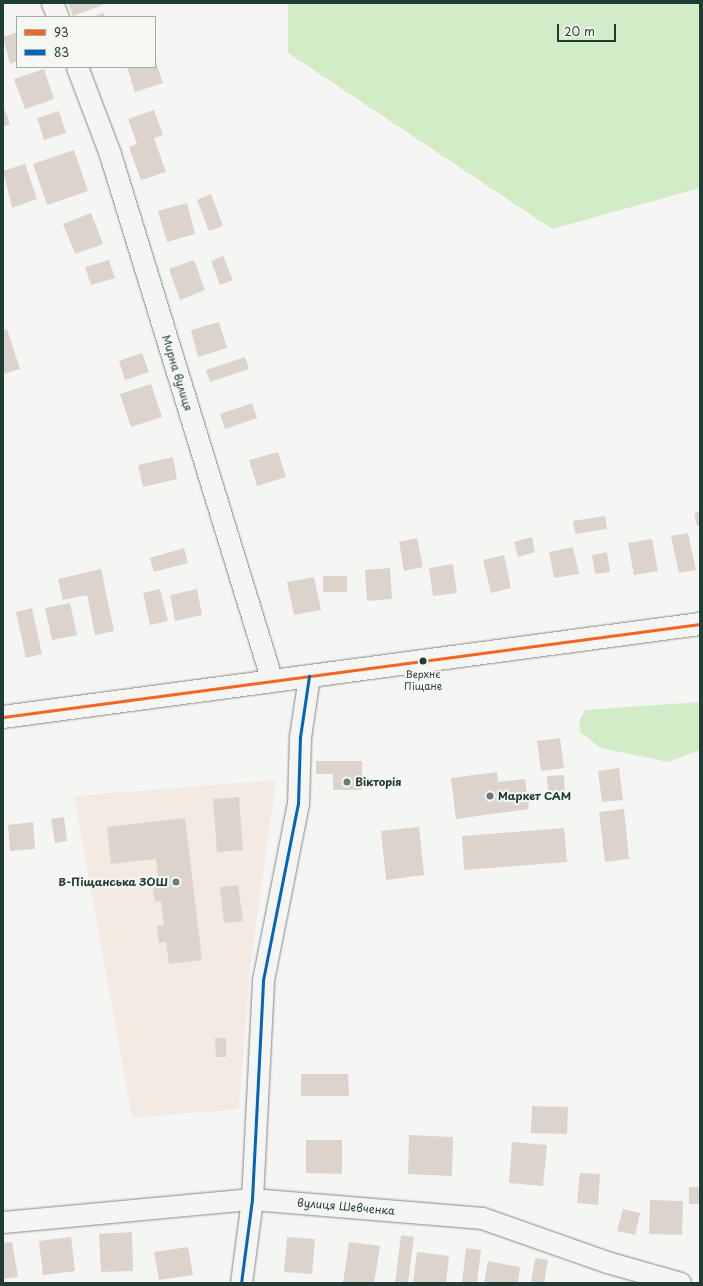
<!DOCTYPE html>
<meta charset="utf-8">
<style>
body{margin:0}
#map{position:relative;width:703px;height:1286px;overflow:hidden;background:#f5f5f3;font-family:"Playpen Sans",sans-serif}
div>[style]{position:absolute}
.built>*{inset:0;background:#f2eae3}
.green>*{inset:0;background:#d2ecc8}
.building>*{inset:0;background:#ddd3cd}
.roads{filter:drop-shadow(0 0 1px #858a88) drop-shadow(0 0 1px #858a88)}
.street>*{height:21px;margin:-10.5px;padding:0 10.5px;transform-origin:10.5px;border-radius:10.5px;background:#f5f5f3}
.primary>*{height:22px;margin:-11px;padding:0 11px;transform-origin:11px;border-radius:11px;background:#f5f5f3}
.bus-1>*{height:3px;margin:-1.5px;padding:0 1.5px;transform-origin:1.5px;border-radius:1.5px;background:#f26522}
.bus-2>*{height:3px;margin:-1.5px;padding:0 1.5px;transform-origin:1.5px;border-radius:1.5px;background:#0065bd}
.dots>*{width:11px;height:11px;translate:-50% -50%;box-sizing:border-box;border:2px solid #f6f6f2;border-radius:50%}
span{translate:-50% -50%;white-space:nowrap;text-align:center;line-height:1.15;-webkit-text-stroke:4px #f6f6f2;paint-order:stroke}
.bus-label{font-size:10px;color:#1f3d34}
.street-label{font-size:11px;color:#1f3d34}
.poi-label{font-size:11px;color:#1f3d34;font-weight:700}
.left{translate:0 -50%;text-align:left}
.right{translate:-100% -50%;text-align:right}
.frame{position:absolute;inset:0;border:4px solid #1f3d34;pointer-events:none}
.legend{position:absolute;left:16px;top:16px;width:140px;height:52px;box-sizing:border-box;background:#f6f6f2;border:1px solid #a0aca6;margin:0;padding:5px 7px;list-style:none;font-size:12px;color:#1f3d34}
.legend li{display:flex;align-items:center;gap:8px;height:20px}
.legend b{width:20px;border:1px solid #a0aca6}
.scale{position:absolute;left:557px;top:24px;width:59px;height:18px;box-sizing:border-box;border:2px solid #1f3d34;border-top:0;padding-left:5px;font-size:12px;line-height:14px;white-space:nowrap;color:#1f3d34;-webkit-text-stroke:3px #f6f6f2;paint-order:stroke}
</style>
<div id="map">
<div class="built">
<div style="clip-path:polygon(276px 780px,250px 968px,239px 1109px,132px 1118px,74px 796px)"></div>
</div>
<div class="green">
<div style="clip-path:polygon(288px 3px,700px 3px,700px 188px,552px 229px,288px 53px)"></div>
<div style="clip-path:polygon(700px 702px,700px 750px,668px 762px,601px 748px,581px 733px,579px 721px,585px 710px)"></div>
</div>
<div class="building">
<div style="clip-path:polygon(68px 3px,102px 3px,103px 5px,73px 16px)"></div>
<div style="clip-path:polygon(103px 13px,105px 17px,93px 17px)"></div>
<div style="clip-path:polygon(17px 32px,17px 61px,10px 64px,3px 37px)"></div>
<div style="clip-path:polygon(155px 59px,163px 83px,135px 92px,127px 67px,155px 67px)"></div>
<div style="clip-path:polygon(44px 69px,54px 99px,25px 109px,14px 79px)"></div>
<div style="clip-path:polygon(3px 105px,10px 124px,3px 127px)"></div>
<div style="clip-path:polygon(154px 110px,163px 135px,154px 138px,166px 172px,141px 180px,129px 147px,137px 144px,128px 119px)"></div>
<div style="clip-path:polygon(59px 111px,66px 133px,44px 140px,37px 118px)"></div>
<div style="clip-path:polygon(74px 150px,88px 191px,47px 205px,33px 164px)"></div>
<div style="clip-path:polygon(25px 164px,37px 199px,12px 208px,3px 171px)"></div>
<div style="clip-path:polygon(211px 194px,223px 226px,209px 231px,197px 200px)"></div>
<div style="clip-path:polygon(187px 203px,195px 234px,167px 242px,158px 211px)"></div>
<div style="clip-path:polygon(91px 213px,103px 244px,75px 254px,63px 224px)"></div>
<div style="clip-path:polygon(223px 256px,233px 280px,220px 285px,211px 261px)"></div>
<div style="clip-path:polygon(109px 260px,115px 278px,91px 285px,85px 267px)"></div>
<div style="clip-path:polygon(194px 260px,205px 290px,180px 300px,169px 269px)"></div>
<div style="clip-path:polygon(219px 322px,227px 348px,198px 357px,191px 330px)"></div>
<div style="clip-path:polygon(7px 329px,20px 369px,3px 374px,3px 330px)"></div>
<div style="clip-path:polygon(142px 353px,149px 372px,125px 380px,119px 361px)"></div>
<div style="clip-path:polygon(245px 357px,249px 369px,210px 382px,206px 370px)"></div>
<div style="clip-path:polygon(151px 384px,162px 417px,131px 427px,120px 394px)"></div>
<div style="clip-path:polygon(252px 403px,257px 418px,225px 429px,220px 414px)"></div>
<div style="clip-path:polygon(278px 452px,286px 477px,257px 486px,249px 460px)"></div>
<div style="clip-path:polygon(173px 457px,177px 479px,143px 487px,138px 465px)"></div>
<div style="clip-path:polygon(700px 512px,700px 525px,697px 526px,694px 513px)"></div>
<div style="clip-path:polygon(605px 516px,607px 529px,575px 534px,573px 521px)"></div>
<div style="clip-path:polygon(688px 533px,696px 570px,679px 573px,671px 536px)"></div>
<div style="clip-path:polygon(532px 537px,535px 552px,518px 557px,514px 542px)"></div>
<div style="clip-path:polygon(417px 538px,423px 567px,404px 571px,399px 542px)"></div>
<div style="clip-path:polygon(652px 539px,658px 571px,634px 575px,628px 543px)"></div>
<div style="clip-path:polygon(573px 547px,579px 574px,554px 578px,549px 552px)"></div>
<div style="clip-path:polygon(184px 548px,188px 563px,154px 572px,150px 558px)"></div>
<div style="clip-path:polygon(607px 552px,610px 572px,595px 574px,592px 555px)"></div>
<div style="clip-path:polygon(504px 555px,511px 588px,491px 593px,483px 560px)"></div>
<div style="clip-path:polygon(453px 564px,457px 593px,433px 596px,429px 568px)"></div>
<div style="clip-path:polygon(390px 568px,392px 599px,367px 601px,365px 570px)"></div>
<div style="clip-path:polygon(101px 569px,114px 631px,95px 635px,87px 595px,63px 600px,58px 579px)"></div>
<div style="clip-path:polygon(323px 576px,347px 576px,347px 592px,323px 592px)"></div>
<div style="clip-path:polygon(314px 577px,321px 610px,294px 615px,287px 582px)"></div>
<div style="clip-path:polygon(160px 589px,168px 621px,150px 625px,143px 593px)"></div>
<div style="clip-path:polygon(197px 589px,202px 615px,175px 621px,170px 595px)"></div>
<div style="clip-path:polygon(70px 603px,77px 635px,52px 640px,45px 608px)"></div>
<div style="clip-path:polygon(32px 608px,42px 654px,26px 658px,16px 612px)"></div>
<div style="clip-path:polygon(560px 738px,564px 768px,541px 771px,537px 741px)"></div>
<div style="clip-path:polygon(316px 761px,362px 761px,362px 790px,333px 790px,333px 774px,316px 774px)"></div>
<div style="clip-path:polygon(619px 768px,623px 800px,602px 802px,598px 771px)"></div>
<div style="clip-path:polygon(497px 772px,498px 782px,525px 779px,529px 809px,456px 819px,451px 778px)"></div>
<div style="clip-path:polygon(564px 775px,565px 800px,549px 801px,547px 776px)"></div>
<div style="clip-path:polygon(239px 797px,243px 850px,217px 852px,213px 799px)"></div>
<div style="clip-path:polygon(624px 809px,629px 859px,605px 862px,599px 812px)"></div>
<div style="clip-path:polygon(64px 817px,67px 841px,55px 843px,51px 819px)"></div>
<div style="clip-path:polygon(185px 818px,202px 960px,169px 964px,166px 942px,159px 943px,157px 926px,164px 925px,161px 901px,155px 902px,152px 881px,159px 881px,156px 859px,111px 864px,107px 827px)"></div>
<div style="clip-path:polygon(33px 822px,35px 849px,10px 851px,8px 825px)"></div>
<div style="clip-path:polygon(419px 827px,424px 875px,386px 880px,381px 831px)"></div>
<div style="clip-path:polygon(564px 828px,567px 862px,464px 870px,462px 836px)"></div>
<div style="clip-path:polygon(238px 885px,243px 921px,224px 923px,220px 887px)"></div>
<div style="clip-path:polygon(215px 1038px,226px 1038px,226px 1057px,216px 1057px)"></div>
<div style="clip-path:polygon(301px 1074px,348px 1074px,349px 1096px,301px 1096px)"></div>
<div style="clip-path:polygon(532px 1106px,568px 1107px,567px 1134px,531px 1133px)"></div>
<div style="clip-path:polygon(409px 1135px,453px 1137px,452px 1176px,408px 1174px)"></div>
<div style="clip-path:polygon(306px 1140px,342px 1140px,342px 1174px,306px 1173px)"></div>
<div style="clip-path:polygon(512px 1142px,547px 1145px,543px 1186px,509px 1183px)"></div>
<div style="clip-path:polygon(580px 1173px,600px 1174px,598px 1205px,577px 1203px)"></div>
<div style="clip-path:polygon(689px 1187px,700px 1187px,700px 1204px,689px 1204px)"></div>
<div style="clip-path:polygon(650px 1200px,683px 1201px,682px 1235px,649px 1234px)"></div>
<div style="clip-path:polygon(623px 1209px,640px 1213px,635px 1235px,617px 1231px)"></div>
<div style="clip-path:polygon(132px 1232px,133px 1271px,101px 1272px,99px 1234px)"></div>
<div style="clip-path:polygon(401px 1235px,414px 1237px,408px 1283px,395px 1283px)"></div>
<div style="clip-path:polygon(71px 1237px,75px 1271px,43px 1275px,39px 1241px)"></div>
<div style="clip-path:polygon(287px 1237px,315px 1239px,312px 1274px,284px 1272px)"></div>
<div style="clip-path:polygon(12px 1242px,18px 1277px,3px 1279px,3px 1243px)"></div>
<div style="clip-path:polygon(349px 1242px,380px 1246px,374px 1283px,343px 1283px)"></div>
<div style="clip-path:polygon(188px 1247px,193px 1275px,159px 1280px,154px 1252px)"></div>
<div style="clip-path:polygon(466px 1248px,481px 1250px,477px 1283px,462px 1283px)"></div>
<div style="clip-path:polygon(417px 1252px,449px 1256px,446px 1283px,413px 1283px)"></div>
<div style="clip-path:polygon(535px 1258px,548px 1260px,544px 1283px,531px 1283px)"></div>
<div style="clip-path:polygon(488px 1261px,520px 1267px,518px 1283px,484px 1283px)"></div>
</div>
<div class="roads">
<div class="street">
<div style="left:52px;top:3px;width:15px;rotate:67deg"></div>
<div style="left:77px;top:67px;width:93px;rotate:69.2deg"></div>
<div style="left:110px;top:154px;width:551px;rotate:72.91deg"></div>
<div style="left:3px;top:1222px;width:250px;rotate:-5.3deg"></div>
<div style="left:252px;top:1199px;width:231px;rotate:4.7deg"></div>
<div style="left:482px;top:1218px;width:133px;rotate:19.4deg"></div>
<div style="left:607px;top:1262px;width:76px;rotate:16deg"></div>
<div style="left:241px;top:1283px;width:85px;rotate:-82.5deg"></div>
<div style="left:252px;top:1199px;width:219px;rotate:-87.1deg"></div>
<div style="left:263px;top:980px;width:179px;rotate:-78.8deg"></div>
<div style="left:298px;top:804px;width:67px;rotate:-88.3deg"></div>
<div style="left:300px;top:737px;width:62px;rotate:-81.6deg"></div>
</div>
<div class="primary">
<div style="left:3px;top:717px;width:703px;rotate:-7.6deg"></div>
</div>
</div>
<div class="bus-1">
<div style="left:3px;top:717px;width:703px;rotate:-7.6deg"></div>
</div>
<div class="bus-2">
<div style="left:241px;top:1283px;width:85px;rotate:-82.5deg"></div>
<div style="left:252px;top:1199px;width:219px;rotate:-87.1deg"></div>
<div style="left:263px;top:980px;width:179px;rotate:-78.8deg"></div>
<div style="left:298px;top:804px;width:67px;rotate:-88.3deg"></div>
<div style="left:300px;top:737px;width:62px;rotate:-81.6deg"></div>
</div>
<div class="dots">
<div style="left:423px;top:661px;background:#1f3d34"></div>
<div style="left:347px;top:782px;background:#6a7d77"></div>
<div style="left:490px;top:796px;background:#6a7d77"></div>
<div style="left:176px;top:882px;background:#6a7d77"></div>
</div>
<div class="bus-label">
<span style="left:423px;top:679px">Верхнє<br>Піщане</span>
</div>
<div class="street-label">
<span style="left:177px;top:373px;rotate:73deg">Мирна вулиця</span>
<span style="left:346px;top:1207px;rotate:5deg">вулиця Шевченка</span>
</div>
<div class="poi-label">
<span class="left" style="left:355px;top:782px">Вікторія</span>
<span class="left" style="left:498px;top:796px">Маркет САМ</span>
<span class="right" style="left:168px;top:882px">В-Піщанська ЗОШ</span>
</div>
<div class="frame"></div>
<ul class="legend">
<li><b style="height:5px;background:#f26522"></b>93</li>
<li><b style="height:5px;background:#0065bd"></b>83</li>
</ul>
<div class="scale">20 m</div>
</div>
